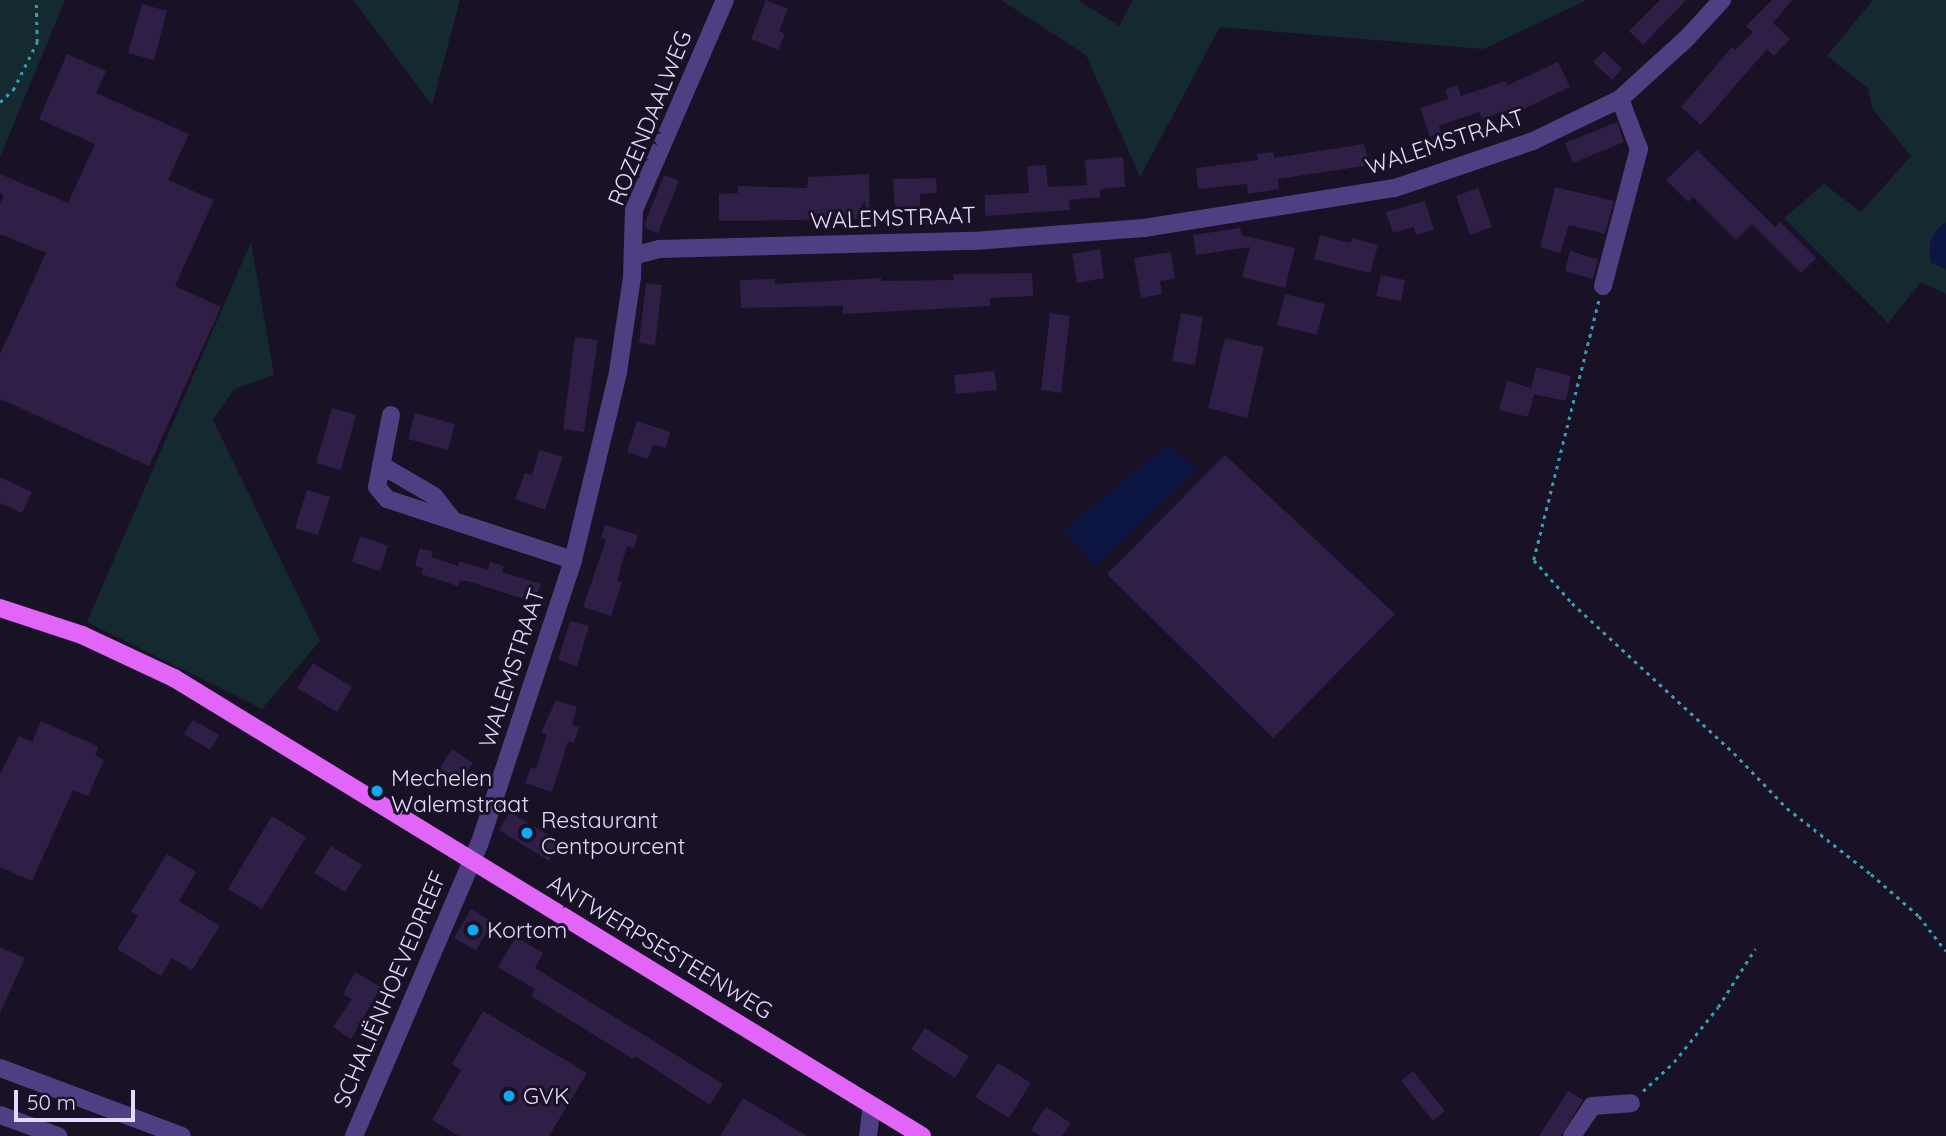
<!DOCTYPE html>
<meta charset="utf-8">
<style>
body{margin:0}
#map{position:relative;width:1946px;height:1136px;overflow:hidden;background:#191126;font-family:Quicksand,sans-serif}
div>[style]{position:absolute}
.green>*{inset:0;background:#142a30}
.water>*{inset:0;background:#0d1543}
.building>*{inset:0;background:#2f1e46}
.path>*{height:2.5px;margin-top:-1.25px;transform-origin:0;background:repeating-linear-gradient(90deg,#369eb2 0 3.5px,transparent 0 8.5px)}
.minor>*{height:18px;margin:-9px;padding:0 9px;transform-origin:9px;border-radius:9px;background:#503e82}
.major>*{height:18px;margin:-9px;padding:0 9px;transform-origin:9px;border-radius:9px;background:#e165f7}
.dots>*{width:19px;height:19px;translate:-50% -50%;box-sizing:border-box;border:4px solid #191126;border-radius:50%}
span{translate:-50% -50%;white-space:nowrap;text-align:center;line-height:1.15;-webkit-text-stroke:6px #191126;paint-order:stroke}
.street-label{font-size:23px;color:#e4d8fd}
.poi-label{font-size:23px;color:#e4d8fd}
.left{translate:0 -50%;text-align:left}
.scale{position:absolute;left:14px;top:1090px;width:121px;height:32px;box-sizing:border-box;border:4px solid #e4d8fd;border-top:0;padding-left:9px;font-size:21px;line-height:24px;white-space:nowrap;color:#e4d8fd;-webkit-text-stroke:5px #191126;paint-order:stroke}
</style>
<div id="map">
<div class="green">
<div style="clip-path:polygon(0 0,65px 0,0 157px)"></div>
<div style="clip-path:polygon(353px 0,460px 0,432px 105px)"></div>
<div style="clip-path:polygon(1001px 0,1078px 0,1119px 26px,1133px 0,1587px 0,1483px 49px,1220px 27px,1140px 177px,1086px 55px)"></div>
<div style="clip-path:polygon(1873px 0,1946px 0,1946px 294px,1921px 282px,1888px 323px,1784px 218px,1824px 184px,1861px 212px,1911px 156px,1872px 108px,1868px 88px,1827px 56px)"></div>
<div style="clip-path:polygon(251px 242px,274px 375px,234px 389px,213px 420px,320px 641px,262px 709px,87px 622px)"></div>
</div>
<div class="water">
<div style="clip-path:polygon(1946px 223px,1946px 270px,1930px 262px,1930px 242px,1938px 228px)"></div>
<div style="clip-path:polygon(1167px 445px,1197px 469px,1096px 566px,1064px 530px)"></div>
</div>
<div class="building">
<div style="clip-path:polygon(766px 0,788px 9px,779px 31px,785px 34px,778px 50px,751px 39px)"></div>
<div style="clip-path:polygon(1660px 0,1686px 0,1643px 45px,1629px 31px)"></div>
<div style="clip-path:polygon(1772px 0,1792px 0,1773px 23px,1790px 39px,1774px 56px,1767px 49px,1701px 125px,1681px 107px,1732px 47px,1735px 50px,1753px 32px,1746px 26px)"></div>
<div style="clip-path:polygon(142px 4px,167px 11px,154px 60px,128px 53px)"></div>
<div style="clip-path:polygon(1604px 51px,1622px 69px,1612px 80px,1593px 62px)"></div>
<div style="clip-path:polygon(67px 54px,106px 71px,96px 93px,189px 134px,168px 180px,214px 200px,175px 286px,221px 307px,149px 466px,0 399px,0 354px,46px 253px,0 234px,0 204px,4px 195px,0 193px,0 174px,68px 203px,95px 144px,39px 119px)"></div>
<div style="clip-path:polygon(1558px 62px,1570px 87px,1519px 111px,1521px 115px,1508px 119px,1505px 111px,1482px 119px,1479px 112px,1439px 126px,1441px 133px,1430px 137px,1420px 108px,1448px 99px,1445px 90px,1457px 85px,1461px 96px,1505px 81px,1508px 85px)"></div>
<div style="clip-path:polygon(1617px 122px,1624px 142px,1573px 163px,1565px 143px)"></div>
<div style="clip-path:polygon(1364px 144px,1370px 165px,1278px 179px,1279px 189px,1248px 194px,1247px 184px,1198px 189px,1196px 168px,1258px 160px,1257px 154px,1273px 152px,1274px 158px)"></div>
<div style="clip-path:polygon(1697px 150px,1775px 227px,1780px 222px,1816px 258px,1801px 273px,1752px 224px,1736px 240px,1693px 197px,1688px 202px,1666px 180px)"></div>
<div style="clip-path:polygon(1123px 157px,1125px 187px,1100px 189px,1100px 197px,1069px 200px,1070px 210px,985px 216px,985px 195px,1029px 193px,1027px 166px,1046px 165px,1048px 187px,1087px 185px,1085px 160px)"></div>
<div style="clip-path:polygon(869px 174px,870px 219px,719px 221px,719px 194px,738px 193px,738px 186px,807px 188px,808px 177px)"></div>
<div style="clip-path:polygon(664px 175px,679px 181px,658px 233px,645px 228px,645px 223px)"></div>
<div style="clip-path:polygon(936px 178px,937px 193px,920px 194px,920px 213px,895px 214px,893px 179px)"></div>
<div style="clip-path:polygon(1555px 187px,1614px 201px,1605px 234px,1569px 225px,1560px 253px,1540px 247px)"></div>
<div style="clip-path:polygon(1478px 188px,1492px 227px,1470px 235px,1456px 196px)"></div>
<div style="clip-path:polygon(1425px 201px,1434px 230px,1416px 235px,1414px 227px,1393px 233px,1386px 212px)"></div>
<div style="clip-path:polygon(1240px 228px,1242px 235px,1295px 248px,1285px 288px,1242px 277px,1250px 247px,1196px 255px,1193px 235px)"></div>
<div style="clip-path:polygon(1320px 235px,1351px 243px,1352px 238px,1378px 245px,1370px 273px,1314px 259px)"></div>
<div style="clip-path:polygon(1100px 249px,1104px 278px,1077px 283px,1072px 254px)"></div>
<div style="clip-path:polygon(1570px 251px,1598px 259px,1593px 279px,1565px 271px)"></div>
<div style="clip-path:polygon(1171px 252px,1175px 279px,1160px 281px,1162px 294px,1141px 298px,1134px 258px)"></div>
<div style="clip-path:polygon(1032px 273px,1033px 296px,990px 298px,990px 306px,843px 314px,843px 306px,741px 308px,740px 280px,775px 279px,775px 284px,881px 278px,881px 281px,954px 280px,953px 274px)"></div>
<div style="clip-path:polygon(1381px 275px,1405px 280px,1401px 301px,1376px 296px)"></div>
<div style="clip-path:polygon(646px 283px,662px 285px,655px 345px,639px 343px)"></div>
<div style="clip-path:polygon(1285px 294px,1325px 304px,1317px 335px,1277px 325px)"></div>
<div style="clip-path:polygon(1050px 313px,1070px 316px,1061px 393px,1041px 390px)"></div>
<div style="clip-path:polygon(1181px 313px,1203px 317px,1195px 365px,1172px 361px)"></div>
<div style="clip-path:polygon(575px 337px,598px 340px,584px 432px,563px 429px)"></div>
<div style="clip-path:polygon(1225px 338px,1264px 347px,1247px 418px,1208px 408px)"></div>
<div style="clip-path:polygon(1536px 367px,1571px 376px,1566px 401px,1534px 394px,1528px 417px,1499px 410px,1507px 381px,1531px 388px)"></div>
<div style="clip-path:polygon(994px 371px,997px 390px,956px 394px,954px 375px)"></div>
<div style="clip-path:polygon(332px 408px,356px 415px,341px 470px,316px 463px)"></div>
<div style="clip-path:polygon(415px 413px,455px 424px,448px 450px,408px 439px)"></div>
<div style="clip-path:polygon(637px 421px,670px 432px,666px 448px,653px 445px,648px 459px,627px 452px)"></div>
<div style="clip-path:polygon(539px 450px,563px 457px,545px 510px,515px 499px,525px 473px,532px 475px)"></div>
<div style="clip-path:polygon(1225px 455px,1395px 614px,1273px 738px,1107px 574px)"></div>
<div style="clip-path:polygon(0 477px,32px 492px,22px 513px,0 503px)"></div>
<div style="clip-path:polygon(307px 490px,330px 497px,318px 535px,295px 528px)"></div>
<div style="clip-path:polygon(605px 525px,638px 535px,634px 548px,627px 546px,617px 581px,622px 582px,611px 616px,583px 607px,606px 540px,601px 538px)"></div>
<div style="clip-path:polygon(360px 536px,388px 546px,380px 571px,352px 562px)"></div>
<div style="clip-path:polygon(420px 548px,433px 552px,431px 557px,458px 566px,459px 561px,488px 570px,490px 562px,504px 566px,502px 572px,541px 584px,536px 597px,529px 595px,527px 600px,467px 581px,460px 581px,458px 586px,421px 574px,423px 568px,415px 566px)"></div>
<div style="clip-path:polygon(570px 621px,589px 626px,577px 666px,558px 660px)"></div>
<div style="clip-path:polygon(313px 663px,352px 687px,337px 712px,297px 688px)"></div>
<div style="clip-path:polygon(556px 700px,577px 707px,572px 725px,579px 727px,574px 743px,568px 741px,552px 792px,525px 783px,531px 767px,536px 769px,547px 734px,541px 733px)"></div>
<div style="clip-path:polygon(193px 720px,219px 735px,210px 750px,184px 734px)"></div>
<div style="clip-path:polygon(41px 721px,99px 747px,95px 755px,104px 760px,88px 796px,73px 790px,32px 881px,0 867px,0 774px,19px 736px,32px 742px)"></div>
<div style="clip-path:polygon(452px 749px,473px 763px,460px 783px,439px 769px)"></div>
<div style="clip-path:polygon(510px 812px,560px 842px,549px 861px,499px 830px)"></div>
<div style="clip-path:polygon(272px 816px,306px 837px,262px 909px,228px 889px)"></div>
<div style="clip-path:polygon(331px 846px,362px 865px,345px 892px,314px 873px)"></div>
<div style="clip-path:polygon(167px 854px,196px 872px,179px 901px,220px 926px,192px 970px,172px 958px,161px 976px,117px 949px,138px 916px,131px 912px)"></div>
<div style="clip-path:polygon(471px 909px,493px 922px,476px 950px,454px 938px)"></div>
<div style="clip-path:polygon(516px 937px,543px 953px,535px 968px,723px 1084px,710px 1105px,635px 1056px,633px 1059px,531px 996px,535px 989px,498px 967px)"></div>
<div style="clip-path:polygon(0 947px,25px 958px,0 1013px)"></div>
<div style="clip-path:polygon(355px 972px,381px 987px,351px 1039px,333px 1027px,352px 999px,343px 994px)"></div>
<div style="clip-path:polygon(483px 1011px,587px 1073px,549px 1136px,459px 1136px,432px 1120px,461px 1070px,452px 1064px)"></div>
<div style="clip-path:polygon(925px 1028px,969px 1056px,955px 1078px,911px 1049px)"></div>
<div style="clip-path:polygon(998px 1063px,1031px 1083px,1009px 1118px,975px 1097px)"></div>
<div style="clip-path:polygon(1413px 1071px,1445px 1111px,1433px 1121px,1401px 1081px)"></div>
<div style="clip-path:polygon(1568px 1091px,1583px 1100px,1561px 1136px,1539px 1136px)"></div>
<div style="clip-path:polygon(743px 1098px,807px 1136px,720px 1136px)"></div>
<div style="clip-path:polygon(1046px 1107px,1071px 1123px,1062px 1136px,1041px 1136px,1031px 1130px)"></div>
</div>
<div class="path">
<div style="left:0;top:102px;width:18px;rotate:-43deg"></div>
<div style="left:13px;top:90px;width:54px;rotate:-63.4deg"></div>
<div style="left:37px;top:42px;width:42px;rotate:-91.4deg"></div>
<div style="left:1599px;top:301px;width:267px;rotate:104.1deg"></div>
<div style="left:1534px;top:560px;width:57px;rotate:48.5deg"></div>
<div style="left:1572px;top:603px;width:221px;rotate:42.8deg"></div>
<div style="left:1734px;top:753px;width:76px;rotate:46.1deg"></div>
<div style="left:1787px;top:808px;width:107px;rotate:38.2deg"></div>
<div style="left:1871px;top:874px;width:64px;rotate:41.2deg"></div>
<div style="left:1919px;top:916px;width:44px;rotate:52.4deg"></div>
<div style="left:1643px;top:1091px;width:42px;rotate:-43.1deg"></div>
<div style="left:1674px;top:1062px;width:70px;rotate:-51.3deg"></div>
<div style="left:1718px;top:1007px;width:69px;rotate:-57.5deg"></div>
</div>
<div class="minor">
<div style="left:633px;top:256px;width:28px;rotate:-15deg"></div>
<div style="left:660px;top:249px;width:314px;rotate:-1.5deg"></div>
<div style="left:974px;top:241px;width:170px;rotate:-4.4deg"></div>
<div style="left:1144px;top:228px;width:254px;rotate:-9.1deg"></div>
<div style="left:1395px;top:188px;width:146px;rotate:-18.8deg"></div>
<div style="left:1533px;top:141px;width:97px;rotate:-25.8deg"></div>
<div style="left:1620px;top:99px;width:91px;rotate:-42.3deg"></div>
<div style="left:1687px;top:38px;width:52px;rotate:-47.4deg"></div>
<div style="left:1603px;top:286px;width:142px;rotate:-75.3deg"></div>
<div style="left:1639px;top:149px;width:53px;rotate:-110.8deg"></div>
<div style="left:391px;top:415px;width:73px;rotate:101deg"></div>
<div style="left:377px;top:487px;width:16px;rotate:50deg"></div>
<div style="left:387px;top:499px;width:196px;rotate:18.2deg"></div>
<div style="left:381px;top:465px;width:61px;rotate:30.3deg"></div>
<div style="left:434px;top:496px;width:28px;rotate:52deg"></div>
<div style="left:0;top:1068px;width:194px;rotate:20.5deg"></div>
<div style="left:0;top:1115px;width:62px;rotate:19.9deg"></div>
<div style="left:354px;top:1136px;width:317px;rotate:-66.8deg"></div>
<div style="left:479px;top:845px;width:300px;rotate:-71.7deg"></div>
<div style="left:573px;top:560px;width:193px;rotate:-76.5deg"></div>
<div style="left:618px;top:372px;width:96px;rotate:-81.6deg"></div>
<div style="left:632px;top:277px;width:67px;rotate:-88.3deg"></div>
<div style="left:634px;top:210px;width:229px;rotate:-66.6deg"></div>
<div style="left:868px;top:1136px;width:31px;rotate:-83deg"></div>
<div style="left:1572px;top:1136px;width:36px;rotate:-56deg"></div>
<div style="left:1592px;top:1106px;width:39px;rotate:-4deg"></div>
</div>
<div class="major">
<div style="left:0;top:608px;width:86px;rotate:18.2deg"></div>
<div style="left:82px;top:635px;width:102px;rotate:25.1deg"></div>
<div style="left:174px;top:678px;width:877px;rotate:31.48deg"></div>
</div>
<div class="dots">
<div style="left:377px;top:791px;background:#0fa8f2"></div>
<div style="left:527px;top:833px;background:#0fa8f2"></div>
<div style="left:473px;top:930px;background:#0fa8f2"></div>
<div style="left:509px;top:1096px;background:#0fa8f2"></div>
</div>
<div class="street-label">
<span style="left:650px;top:118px;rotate:-68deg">ROZENDAALWEG</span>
<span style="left:1445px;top:142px;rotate:-18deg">WALEMSTRAAT</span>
<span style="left:893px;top:218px;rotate:-2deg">WALEMSTRAAT</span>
<span style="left:512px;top:668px;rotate:-72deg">WALEMSTRAAT</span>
<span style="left:660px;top:947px;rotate:31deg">ANTWERPSESTEENWEG</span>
<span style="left:390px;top:989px;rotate:-67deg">SCHALIËNHOEVEDREEF</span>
</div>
<div class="poi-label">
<span class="left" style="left:391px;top:791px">Mechelen<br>Walemstraat</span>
<span class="left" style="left:541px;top:833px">Restaurant<br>Centpourcent</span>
<span class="left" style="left:487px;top:930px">Kortom</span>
<span class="left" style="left:523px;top:1096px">GVK</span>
</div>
<div class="scale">50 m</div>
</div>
